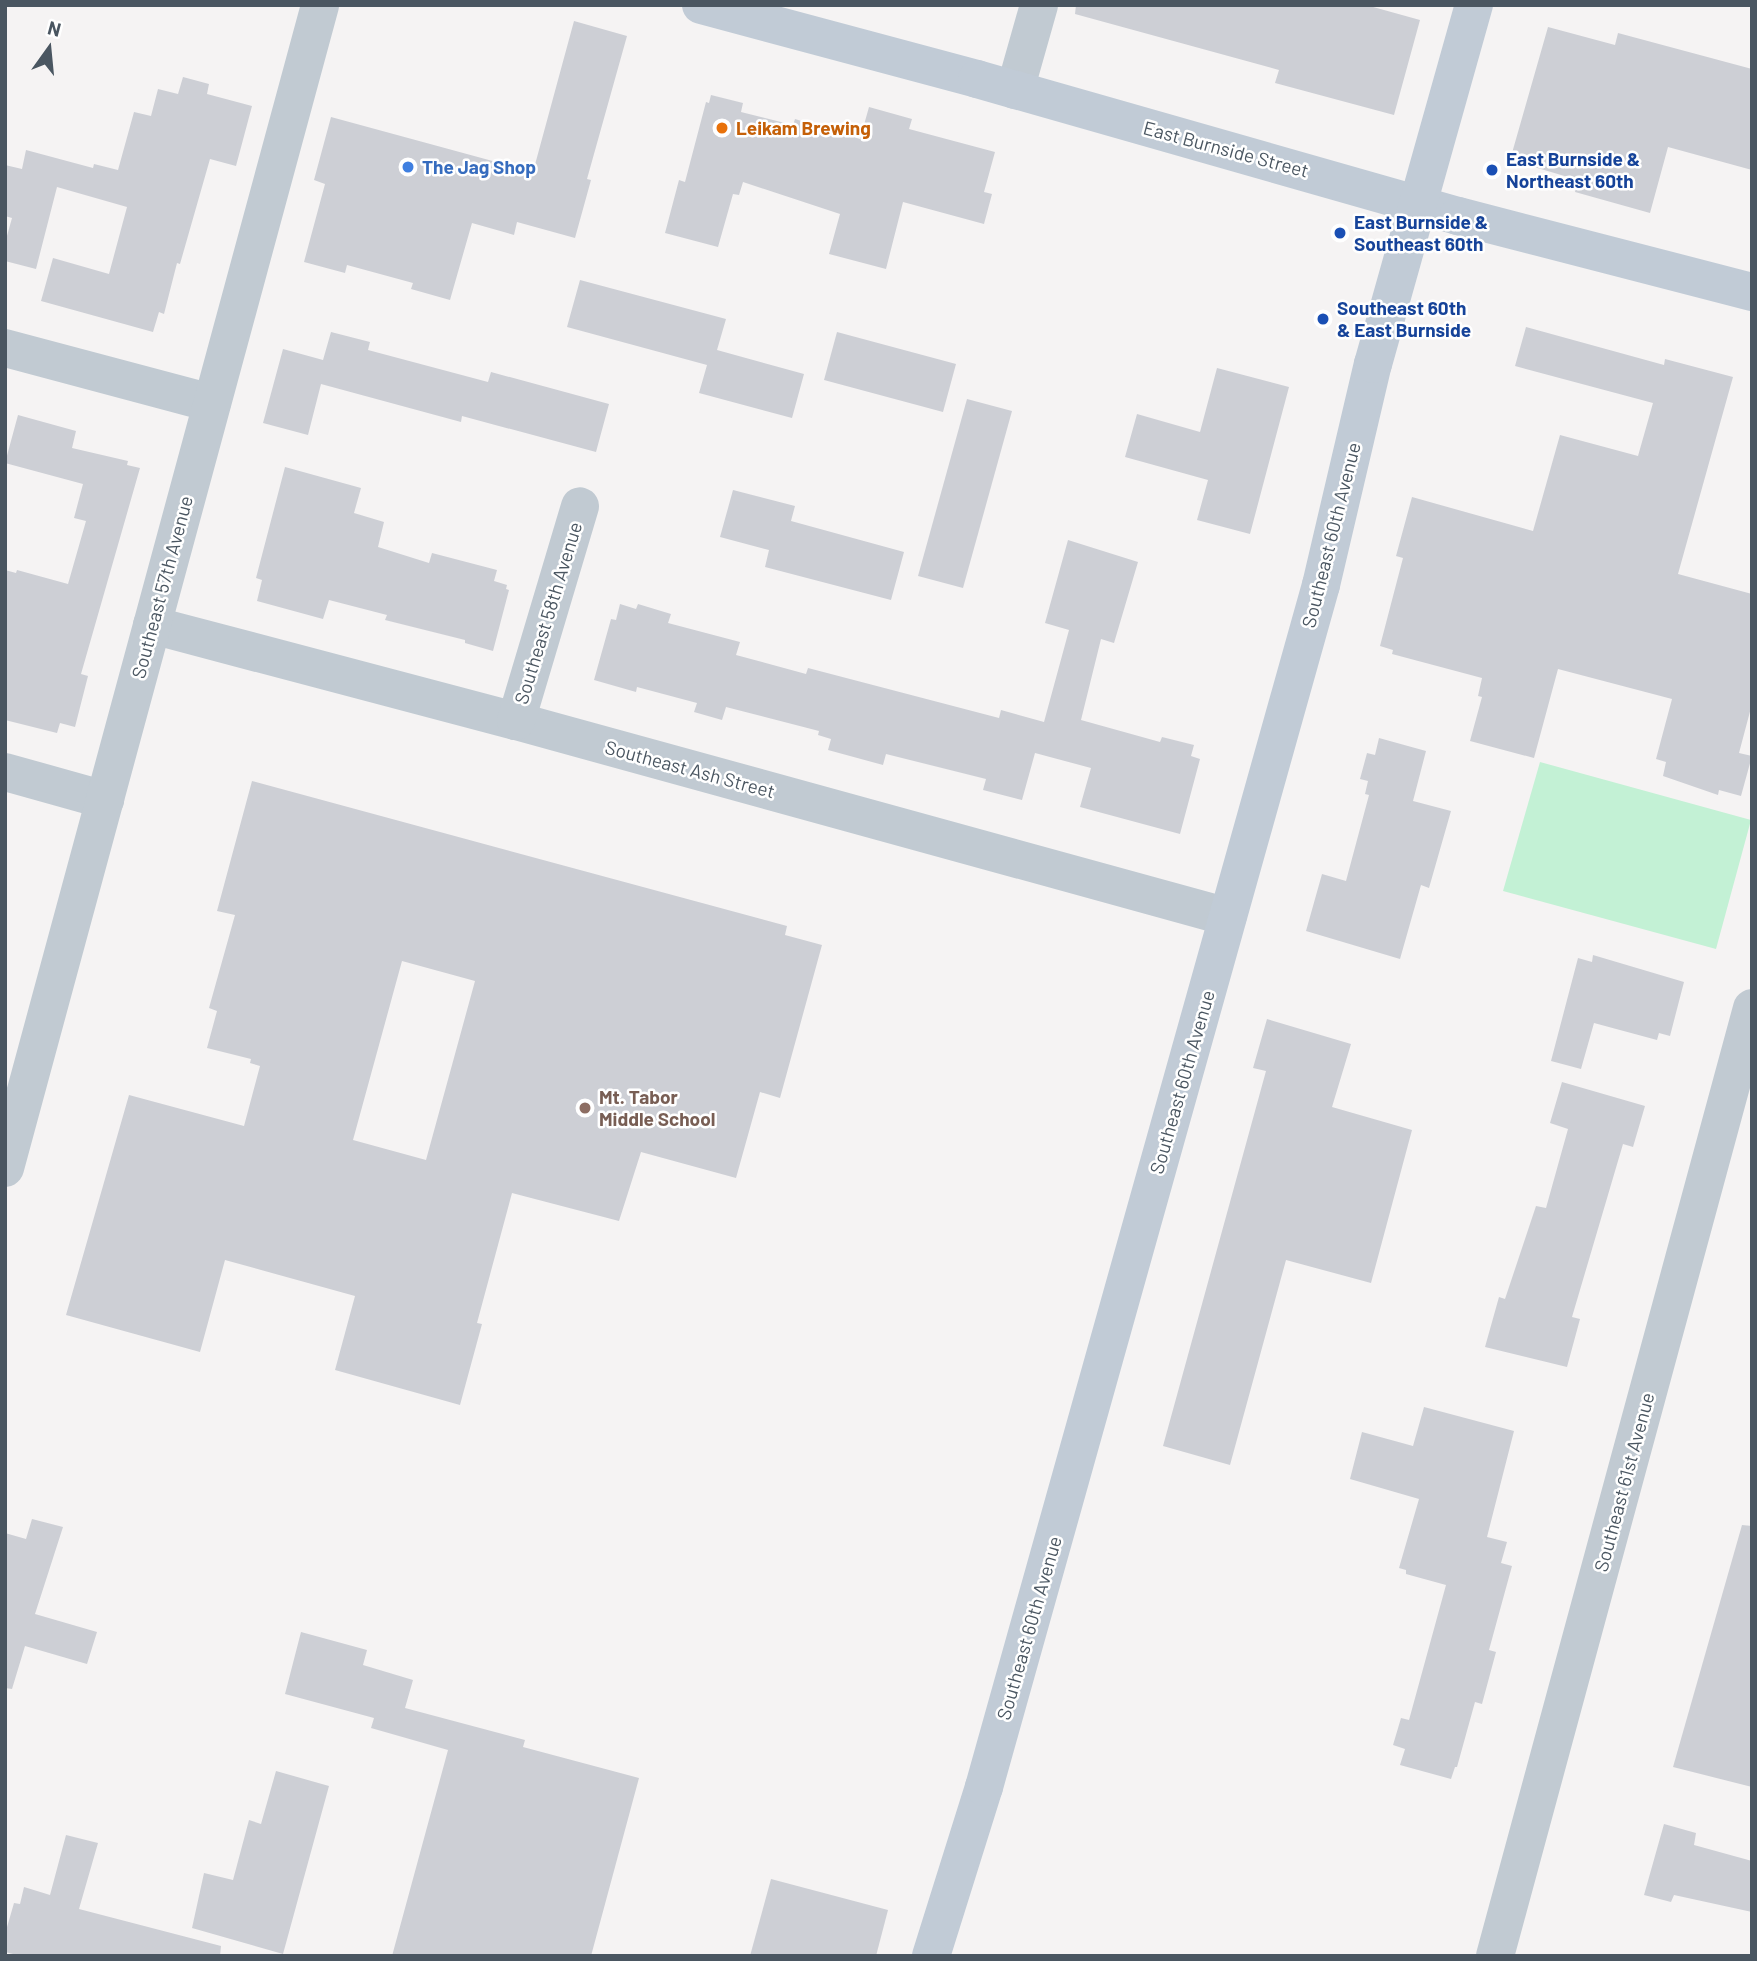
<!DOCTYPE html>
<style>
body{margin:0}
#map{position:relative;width:1757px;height:1961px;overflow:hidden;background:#f5f3f3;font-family:Barlow,sans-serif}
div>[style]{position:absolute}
.green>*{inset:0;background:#c3f1d5}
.building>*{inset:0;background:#cdcfd5}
.minor>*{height:38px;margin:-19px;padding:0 19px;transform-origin:19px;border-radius:19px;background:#c1cad2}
.secondary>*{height:38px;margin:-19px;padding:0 19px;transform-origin:19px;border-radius:19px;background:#c1cbd6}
.dots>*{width:19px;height:19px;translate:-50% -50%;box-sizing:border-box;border:4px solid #fff;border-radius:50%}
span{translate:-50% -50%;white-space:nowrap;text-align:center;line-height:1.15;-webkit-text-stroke:5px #fff;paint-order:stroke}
.food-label{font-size:19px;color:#c56008;font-weight:700}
.left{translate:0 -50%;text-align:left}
.street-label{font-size:19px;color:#4a5661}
.transit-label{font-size:19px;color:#164399;font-weight:700}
.shop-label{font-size:19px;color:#366cbe;font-weight:700}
.education-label{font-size:19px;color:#785e54;font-weight:700}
.frame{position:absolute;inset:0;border:7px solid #4a5661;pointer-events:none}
.north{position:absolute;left:14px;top:14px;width:70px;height:70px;-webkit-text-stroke:5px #fff;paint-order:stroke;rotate:15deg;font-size:19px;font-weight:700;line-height:28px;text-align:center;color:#4a5661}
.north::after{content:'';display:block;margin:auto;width:24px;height:32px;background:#4a5661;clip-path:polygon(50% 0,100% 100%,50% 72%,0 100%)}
</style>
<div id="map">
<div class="green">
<div style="clip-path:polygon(1540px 762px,1751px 820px,1716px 949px,1503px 891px)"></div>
</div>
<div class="building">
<div style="clip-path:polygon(1076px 5px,1366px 5px,1420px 20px,1394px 115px,1275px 83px,1279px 70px,1075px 14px)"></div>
<div style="clip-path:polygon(574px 21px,627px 36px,587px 179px,591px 180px,575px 238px,517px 222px,514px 235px,472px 223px,450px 300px,411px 289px,413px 283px,347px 265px,345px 273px,304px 262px,325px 184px,314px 180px,331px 117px,533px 172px)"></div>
<div style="clip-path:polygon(1548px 27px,1615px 45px,1618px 33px,1752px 69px,1752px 170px,1668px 147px,1650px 213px,1575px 192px,1578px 180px,1510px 160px)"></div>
<div style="clip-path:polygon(183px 77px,209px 84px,207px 94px,252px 106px,236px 166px,210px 159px,180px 264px,177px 263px,164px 314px,159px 312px,153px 332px,41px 301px,53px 258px,109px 274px,127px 207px,57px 187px,36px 269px,5px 261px,5px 243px,12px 218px,5px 216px,5px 165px,22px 169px,26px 150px,93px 168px,94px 164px,118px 170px,134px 112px,151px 116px,158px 89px,178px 94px)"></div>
<div style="clip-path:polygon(711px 95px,743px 103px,741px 112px,793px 125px,795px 119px,860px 139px,869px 107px,912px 119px,909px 129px,995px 152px,984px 192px,992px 194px,984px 224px,903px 202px,886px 269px,829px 254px,840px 214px,743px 182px,739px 195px,733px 194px,718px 247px,665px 233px,679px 180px,685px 182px,706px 102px,709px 103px)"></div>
<div style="clip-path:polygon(580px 280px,726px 319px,717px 350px,804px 374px,792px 418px,699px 393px,707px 365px,567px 327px)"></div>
<div style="clip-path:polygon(1526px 327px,1664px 365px,1665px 359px,1733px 377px,1678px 574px,1752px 594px,1752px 704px,1739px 753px,1752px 756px,1741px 796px,1719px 790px,1718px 795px,1663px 776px,1666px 762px,1656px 759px,1672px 699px,1558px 669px,1534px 758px,1470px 741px,1482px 697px,1478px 696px,1482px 678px,1392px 654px,1393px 650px,1380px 646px,1403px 558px,1396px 556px,1412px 497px,1533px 531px,1560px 435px,1638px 456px,1653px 403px,1515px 366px)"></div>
<div style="clip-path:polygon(331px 332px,370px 342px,368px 350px,488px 382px,491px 372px,609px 404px,596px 452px,462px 416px,461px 422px,321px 384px,308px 435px,263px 423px,283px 349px,323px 360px)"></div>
<div style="clip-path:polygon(837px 332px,956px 364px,943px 412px,824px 380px)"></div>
<div style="clip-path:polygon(1217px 368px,1289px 387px,1250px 534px,1197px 520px,1208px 480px,1125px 457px,1137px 414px,1200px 432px)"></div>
<div style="clip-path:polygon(967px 399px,1012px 411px,963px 588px,918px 576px)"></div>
<div style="clip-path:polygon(18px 415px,76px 431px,72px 448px,128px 461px,127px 465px,140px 468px,81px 674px,88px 676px,75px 727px,60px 723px,57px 733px,5px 720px,5px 570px,16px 573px,17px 570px,68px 584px,86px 521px,74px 518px,83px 484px,5px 463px)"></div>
<div style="clip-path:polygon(285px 467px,361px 488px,354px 513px,384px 522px,378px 547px,429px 563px,432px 553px,497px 570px,494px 581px,507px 585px,506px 589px,509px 590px,493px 651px,465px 643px,465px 640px,385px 620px,387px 615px,329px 600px,323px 619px,257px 601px,262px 580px,256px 578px)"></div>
<div style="clip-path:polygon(733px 490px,795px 506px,791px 521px,904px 552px,891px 600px,765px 567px,769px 550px,720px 537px)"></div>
<div style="clip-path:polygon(1068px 540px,1138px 562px,1114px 643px,1101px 639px,1081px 720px,1160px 742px,1162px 737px,1194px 745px,1191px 756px,1200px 759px,1180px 834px,1080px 807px,1091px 768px,1035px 753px,1022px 800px,983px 790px,986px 779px,886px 754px,883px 765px,828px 750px,831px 739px,818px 735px,819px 731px,726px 707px,722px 720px,694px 712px,697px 703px,637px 687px,636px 692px,594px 680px,611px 619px,616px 620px,620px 604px,636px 609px,638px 604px,671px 614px,668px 623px,740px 642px,736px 655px,806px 674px,808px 668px,999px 718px,1001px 710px,1044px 722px,1069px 630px,1045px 623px)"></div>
<div style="clip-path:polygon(1379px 738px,1426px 751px,1413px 801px,1451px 811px,1429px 888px,1421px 885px,1400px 959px,1306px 931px,1322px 874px,1346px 881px,1369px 795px,1365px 794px,1368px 781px,1360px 779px,1367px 753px,1375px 755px)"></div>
<div style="clip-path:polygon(evenodd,252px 781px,787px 926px,785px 935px,822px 945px,780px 1098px,760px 1092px,736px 1178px,641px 1152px,619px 1221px,512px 1193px,477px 1323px,482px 1324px,460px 1405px,335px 1370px,355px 1296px,225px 1260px,200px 1352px,66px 1315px,129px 1095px,244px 1126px,260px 1066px,250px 1063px,251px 1059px,207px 1048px,217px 1011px,209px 1008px,235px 915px,217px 911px,252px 781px,402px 961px,475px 981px,426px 1160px,353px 1140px,402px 961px)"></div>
<div style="clip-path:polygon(1593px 955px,1684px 982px,1670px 1036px,1659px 1033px,1657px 1040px,1594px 1023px,1581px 1069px,1551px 1061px,1578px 958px,1592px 962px)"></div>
<div style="clip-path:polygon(1267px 1019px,1351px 1044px,1332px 1107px,1412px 1130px,1371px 1283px,1286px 1260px,1230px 1465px,1163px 1446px,1266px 1071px,1253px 1068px)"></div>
<div style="clip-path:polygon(1562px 1082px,1645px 1106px,1633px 1147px,1623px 1144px,1572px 1317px,1580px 1319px,1567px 1367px,1485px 1347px,1499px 1297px,1505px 1299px,1536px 1206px,1546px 1208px,1568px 1129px,1550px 1123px)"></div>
<div style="clip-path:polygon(1424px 1407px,1514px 1431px,1487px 1537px,1507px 1542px,1501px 1563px,1512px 1566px,1489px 1650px,1496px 1652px,1482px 1704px,1475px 1702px,1457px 1767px,1455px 1767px,1451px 1779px,1400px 1765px,1405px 1749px,1393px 1745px,1401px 1718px,1409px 1720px,1446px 1585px,1406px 1574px,1406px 1570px,1399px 1568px,1419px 1499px,1350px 1479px,1362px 1432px,1413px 1446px)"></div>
<div style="clip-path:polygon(32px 1519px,63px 1527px,35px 1614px,97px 1632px,87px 1664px,25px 1646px,12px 1689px,5px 1688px,5px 1533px,26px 1539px)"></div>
<div style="clip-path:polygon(1742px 1525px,1752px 1526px,1752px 1787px,1673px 1767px)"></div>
<div style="clip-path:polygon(301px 1632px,367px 1650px,363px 1665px,413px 1680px,405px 1708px,525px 1740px,523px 1747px,639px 1778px,591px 1956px,392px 1956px,448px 1750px,371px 1728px,374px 1718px,285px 1694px)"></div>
<div style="clip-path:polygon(276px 1771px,329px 1786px,283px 1954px,192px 1928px,204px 1873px,233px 1880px,249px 1820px,261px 1824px)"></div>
<div style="clip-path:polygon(1664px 1824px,1696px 1833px,1694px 1845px,1752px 1861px,1752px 1912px,1674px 1895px,1671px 1902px,1644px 1895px)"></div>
<div style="clip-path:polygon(66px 1835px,98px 1843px,79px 1909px,221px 1946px,220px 1956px,21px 1956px,5px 1952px,5px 1934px,14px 1903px,20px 1904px,24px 1887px,50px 1895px)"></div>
<div style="clip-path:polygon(771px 1879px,888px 1910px,876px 1956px,750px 1956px)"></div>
</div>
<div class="minor">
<div style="left:1015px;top:90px;width:88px;rotate:-74.2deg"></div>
<div style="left:5px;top:348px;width:214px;rotate:14.9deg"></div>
<div style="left:152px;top:625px;width:376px;rotate:14.8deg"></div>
<div style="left:516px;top:721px;width:738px;rotate:15.39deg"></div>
<div style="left:516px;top:721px;width:224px;rotate:-73.4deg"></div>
<div style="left:5px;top:772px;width:104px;rotate:15.6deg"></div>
<div style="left:5px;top:1168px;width:1205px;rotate:-74.84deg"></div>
<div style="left:1495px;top:1956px;width:982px;rotate:-74.83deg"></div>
</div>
<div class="secondary">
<div style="left:701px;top:5px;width:286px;rotate:15deg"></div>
<div style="left:977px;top:79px;width:500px;rotate:15.9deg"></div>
<div style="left:1458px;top:216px;width:304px;rotate:14.5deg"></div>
<div style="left:931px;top:1956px;width:177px;rotate:-72.6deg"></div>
<div style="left:984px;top:1787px;width:1248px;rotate:-74.34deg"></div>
<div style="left:1321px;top:585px;width:227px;rotate:-76.8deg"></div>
<div style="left:1373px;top:364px;width:373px;rotate:-74.3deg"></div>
</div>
<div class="dots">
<div style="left:722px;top:128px;background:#e8710a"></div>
<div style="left:408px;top:167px;background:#3f7fe0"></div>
<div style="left:1492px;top:170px;background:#1a4fb4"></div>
<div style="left:1340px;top:233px;background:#1a4fb4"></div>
<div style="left:1323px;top:319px;background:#1a4fb4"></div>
<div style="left:585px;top:1108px;background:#8d6e63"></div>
</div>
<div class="food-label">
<span class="left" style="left:736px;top:128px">Leikam Brewing</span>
</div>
<div class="street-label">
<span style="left:1226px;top:149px;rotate:15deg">East Burnside Street</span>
<span style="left:1331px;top:535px;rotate:-76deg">Southeast 60th Avenue</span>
<span style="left:162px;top:587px;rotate:-75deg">Southeast 57th Avenue</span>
<span style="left:548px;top:613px;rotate:-73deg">Southeast 58th Avenue</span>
<span style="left:690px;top:769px;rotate:15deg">Southeast Ash Street</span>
<span style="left:1182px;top:1082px;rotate:-74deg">Southeast 60th Avenue</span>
<span style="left:1624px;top:1482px;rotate:-75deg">Southeast 61st Avenue</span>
<span style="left:1029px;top:1628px;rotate:-74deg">Southeast 60th Avenue</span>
</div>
<div class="transit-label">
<span class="left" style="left:1506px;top:170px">East Burnside &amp;<br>Northeast 60th</span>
<span class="left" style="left:1354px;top:233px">East Burnside &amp;<br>Southeast 60th</span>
<span class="left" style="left:1337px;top:319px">Southeast 60th<br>&amp; East Burnside</span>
</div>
<div class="shop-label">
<span class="left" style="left:422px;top:167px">The Jag Shop</span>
</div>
<div class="education-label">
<span class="left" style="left:599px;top:1108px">Mt. Tabor<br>Middle School</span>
</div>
<div class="frame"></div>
<div class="north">N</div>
</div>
